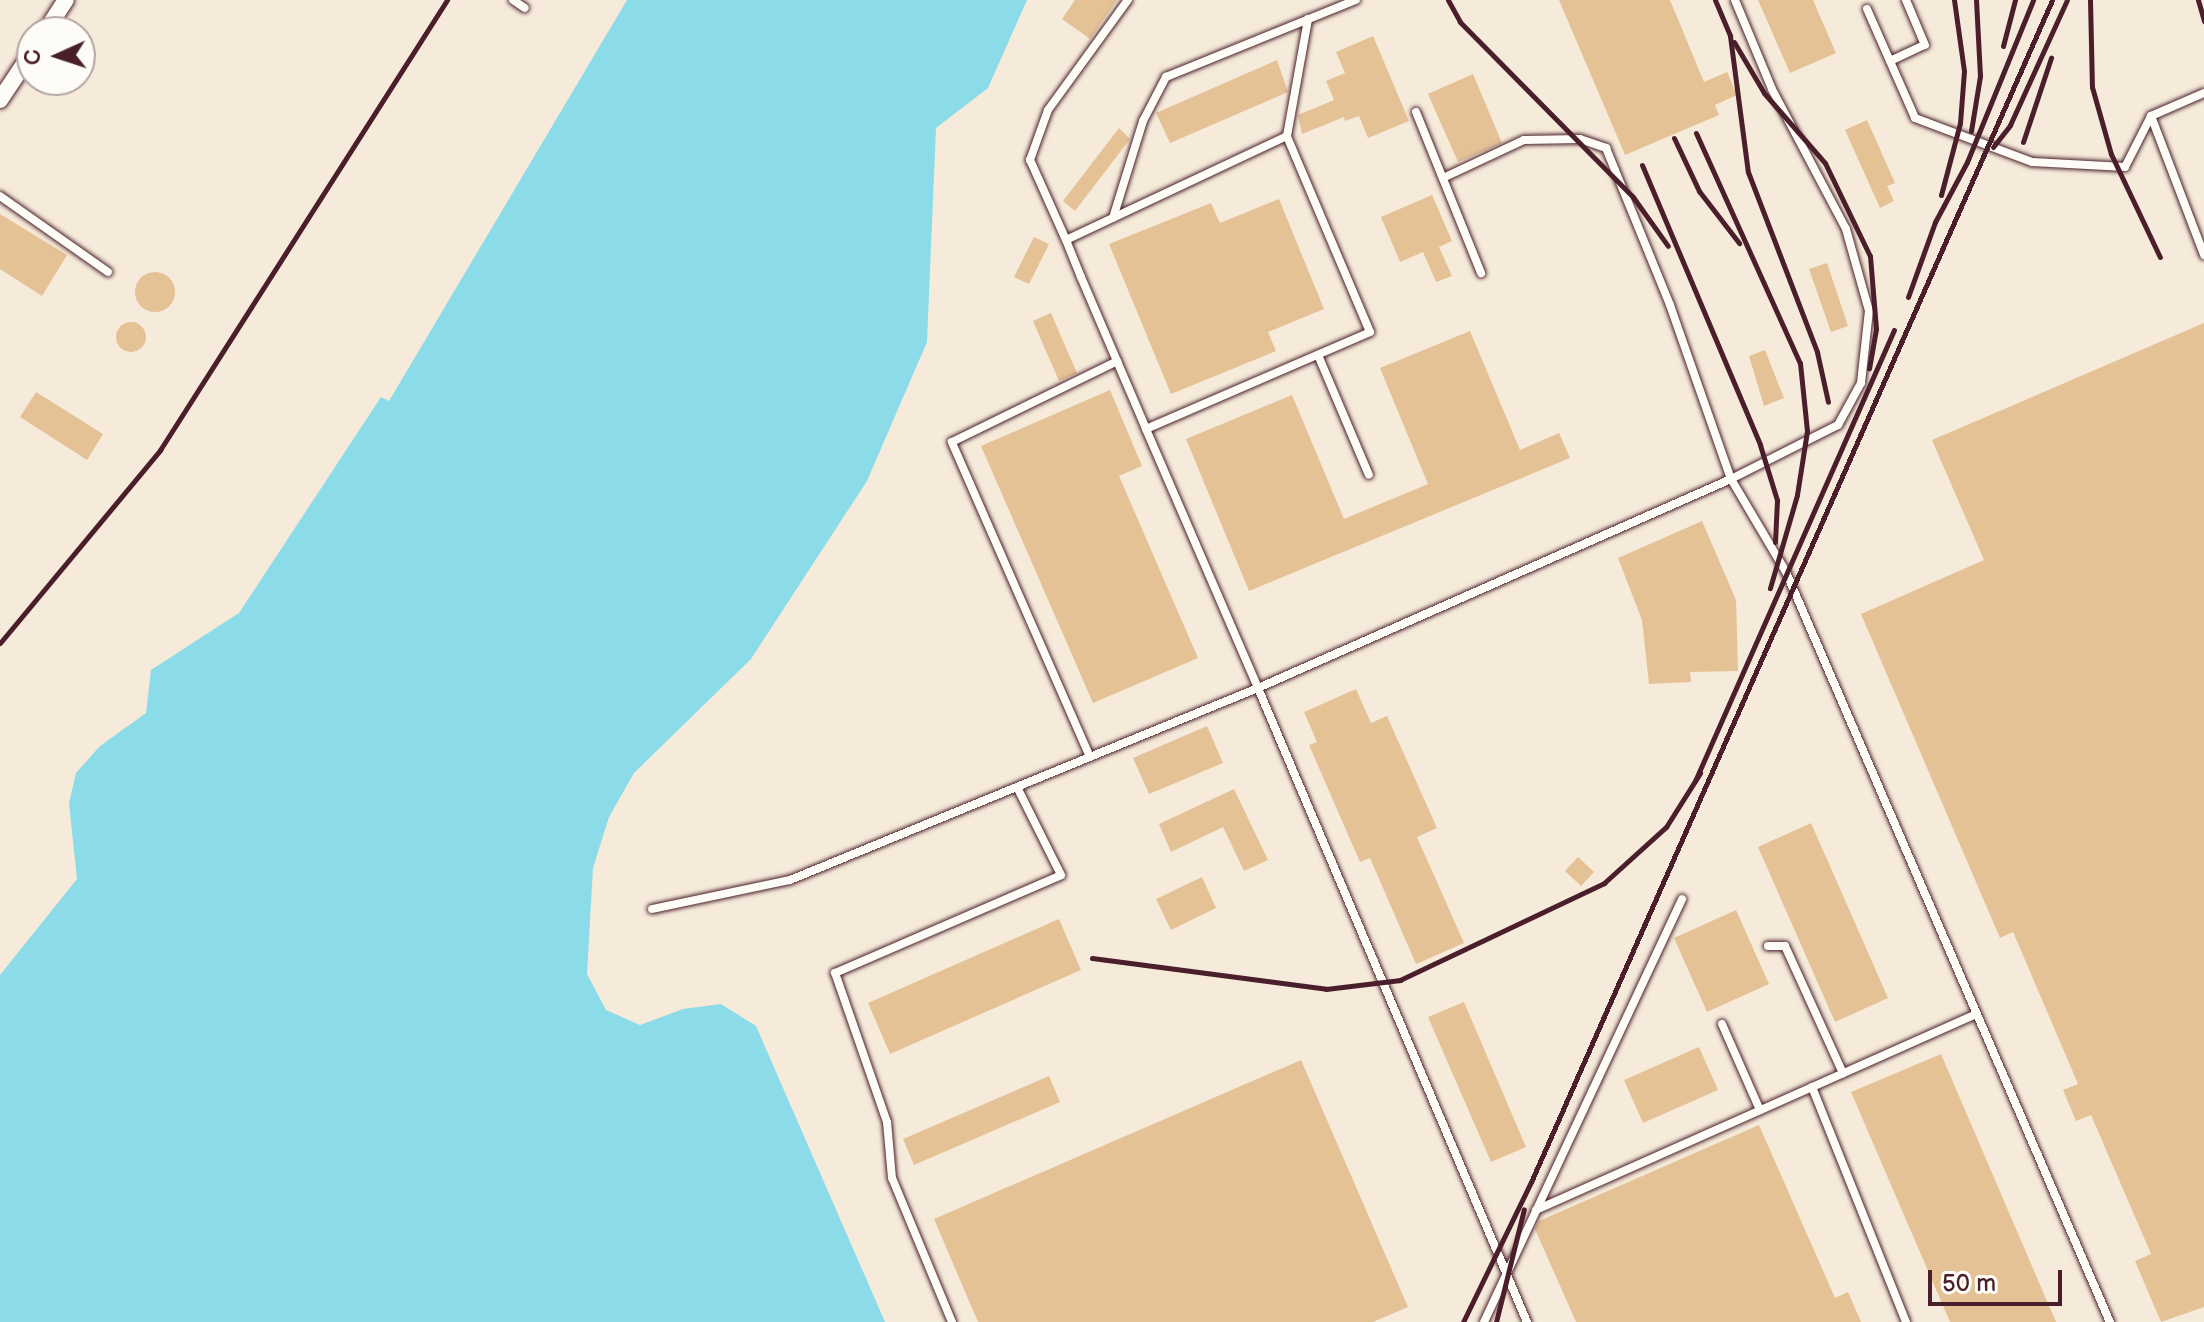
<!DOCTYPE html>
<meta charset="utf-8">
<style>
body{margin:0}
#map{position:relative;width:2204px;height:1322px;overflow:hidden;background:#f6ebda;font-family:"Balsamiq Sans",sans-serif}
div>[style]{position:absolute}
.water>*{inset:0;background:#8cdbe9}
.building>*{inset:0;background:#e4c296}
.round{border-radius:50%}
.roads{filter:drop-shadow(0 0 2px #4a1f2b) drop-shadow(0 0 2px #4a1f2b)}
.service>*{height:8px;margin:-4px;padding:0 4px;transform-origin:4px;border-radius:4px;background:#fdfcf7}
.minor>*{height:16px;margin:-8px;padding:0 8px;transform-origin:8px;border-radius:8px;background:#fdfcf7}
.rail>*{height:5px;margin:-2.5px;padding:0 2.5px;transform-origin:2.5px;border-radius:2.5px;background:#4a1f2b}
span{translate:-50% -50%;white-space:nowrap;text-align:center;line-height:1.15;-webkit-text-stroke:7px #fdfcf7;paint-order:stroke}
.north{position:absolute;left:16px;top:16px;width:80px;height:80px;box-sizing:border-box;background:#fdfcf7;border:2px solid #b5a4a5;border-radius:50%;rotate:267deg;font-size:22px;font-weight:700;line-height:32px;text-align:center;color:#4a1f2b}
.north::after{content:'';display:block;margin:auto;width:28px;height:36px;background:#4a1f2b;clip-path:polygon(50% 0,100% 100%,50% 72%,0 100%)}
.scale{position:absolute;left:1928px;top:1270px;width:134px;height:36px;box-sizing:border-box;border:4px solid #4a1f2b;border-top:0;padding-left:10px;font-size:24px;line-height:28px;white-space:nowrap;color:#4a1f2b;-webkit-text-stroke:6px #fdfcf7;paint-order:stroke}
</style>
<div id="map">
<div class="water">
<div style="clip-path:polygon(627px 0,1027px 0,988px 88px,936px 128px,927px 342px,867px 481px,751px 659px,634px 773px,609px 817px,593px 868px,587px 974px,606px 1010px,640px 1025px,683px 1009px,721px 1004px,756px 1026px,885px 1322px,0 1322px,0 975px,77px 879px,69px 803px,76px 773px,100px 746px,146px 713px,151px 670px,239px 613px,381px 397px,389px 401px)"></div>
</div>
<div class="building">
<div style="clip-path:polygon(1075px 0,1117px 0,1090px 39px,1062px 19px)"></div>
<div style="clip-path:polygon(1559px 0,1670px 0,1704px 82px,1727px 72px,1737px 95px,1715px 105px,1719px 115px,1625px 155px)"></div>
<div style="clip-path:polygon(1758px 0,1813px 0,1836px 53px,1790px 73px)"></div>
<div style="clip-path:polygon(1373px 36px,1409px 121px,1368px 138px,1359px 116px,1345px 121px,1344px 117px,1302px 134px,1298px 115px,1334px 100px,1326px 81px,1345px 73px,1336px 52px)"></div>
<div style="clip-path:polygon(1277px 60px,1288px 92px,1170px 143px,1156px 113px)"></div>
<div style="clip-path:polygon(1473px 74px,1502px 143px,1458px 162px,1428px 94px)"></div>
<div style="clip-path:polygon(1867px 120px,1895px 183px,1887px 186px,1894px 201px,1880px 208px,1845px 130px)"></div>
<div style="clip-path:polygon(1119px 128px,1130px 139px,1075px 211px,1063px 201px)"></div>
<div style="clip-path:polygon(1432px 195px,1452px 241px,1439px 247px,1452px 276px,1436px 282px,1423px 252px,1400px 262px,1381px 217px)"></div>
<div style="clip-path:polygon(1279px 199px,1324px 309px,1268px 332px,1276px 351px,1171px 394px,1109px 244px,1211px 203px,1220px 223px)"></div>
<div style="clip-path:polygon(0 214px,67px 255px,42px 296px,0 269px)"></div>
<div style="clip-path:polygon(1034px 237px,1049px 244px,1029px 284px,1014px 277px)"></div>
<div style="clip-path:polygon(1827px 263px,1848px 326px,1831px 332px,1809px 269px)"></div>
<div class="round" style="left:135px;top:272px;width:40px;height:40px"></div>
<div style="clip-path:polygon(1051px 313px,1077px 373px,1059px 381px,1033px 321px)"></div>
<div class="round" style="left:116px;top:322px;width:30px;height:30px"></div>
<div style="clip-path:polygon(2204px 323px,2204px 1307px,2161px 1322px,2135px 1261px,2151px 1254px,2091px 1115px,2076px 1121px,2063px 1090px,2078px 1084px,2013px 932px,2000px 938px,1861px 614px,1984px 560px,1932px 440px)"></div>
<div style="clip-path:polygon(1470px 331px,1520px 450px,1559px 433px,1570px 458px,1249px 591px,1186px 439px,1292px 395px,1344px 519px,1428px 484px,1380px 368px)"></div>
<div style="clip-path:polygon(1765px 350px,1784px 398px,1764px 406px,1749px 356px)"></div>
<div style="clip-path:polygon(1110px 390px,1142px 466px,1119px 476px,1198px 658px,1093px 703px,981px 446px)"></div>
<div style="clip-path:polygon(36px 392px,103px 434px,87px 460px,20px 417px)"></div>
<div style="clip-path:polygon(1702px 521px,1736px 600px,1738px 671px,1690px 672px,1691px 682px,1649px 684px,1642px 620px,1618px 558px)"></div>
<div style="clip-path:polygon(1356px 689px,1371px 723px,1387px 716px,1437px 828px,1417px 837px,1464px 943px,1416px 964px,1370px 858px,1360px 862px,1309px 745px,1317px 742px,1304px 712px)"></div>
<div style="clip-path:polygon(1207px 726px,1223px 763px,1149px 794px,1133px 758px)"></div>
<div style="clip-path:polygon(1234px 789px,1268px 860px,1244px 871px,1223px 827px,1171px 852px,1159px 824px)"></div>
<div style="clip-path:polygon(1811px 823px,1888px 998px,1835px 1022px,1758px 847px)"></div>
<div style="clip-path:polygon(1578px 857px,1594px 872px,1581px 886px,1565px 871px)"></div>
<div style="clip-path:polygon(1202px 877px,1216px 908px,1171px 930px,1156px 899px)"></div>
<div style="clip-path:polygon(1736px 910px,1769px 984px,1707px 1012px,1674px 938px)"></div>
<div style="clip-path:polygon(1059px 919px,1081px 970px,890px 1054px,868px 1003px)"></div>
<div style="clip-path:polygon(1464px 1002px,1526px 1147px,1491px 1162px,1428px 1017px)"></div>
<div style="clip-path:polygon(1699px 1047px,1718px 1090px,1643px 1123px,1624px 1080px)"></div>
<div style="clip-path:polygon(1941px 1054px,2056px 1322px,1950px 1322px,1851px 1092px)"></div>
<div style="clip-path:polygon(1301px 1060px,1408px 1307px,1373px 1322px,978px 1322px,934px 1219px)"></div>
<div style="clip-path:polygon(1049px 1076px,1060px 1102px,914px 1165px,903px 1139px)"></div>
<div style="clip-path:polygon(1759px 1125px,1835px 1298px,1848px 1292px,1861px 1322px,1576px 1322px,1535px 1229px,1539px 1221px)"></div>
</div>
<div class="roads">
<div class="service">
<div style="left:513px;top:0;width:14px;rotate:34deg"></div>
<div style="left:1867px;top:9px;width:119px;rotate:66.2deg"></div>
<div style="left:1915px;top:118px;width:125px;rotate:20.6deg"></div>
<div style="left:2032px;top:162px;width:93px;rotate:3.1deg"></div>
<div style="left:2125px;top:167px;width:57px;rotate:-63deg"></div>
<div style="left:2151px;top:116px;width:58px;rotate:-23.5deg"></div>
<div style="left:1890px;top:61px;width:38px;rotate:-25deg"></div>
<div style="left:1925px;top:45px;width:49px;rotate:-112.9deg"></div>
<div style="left:1416px;top:112px;width:174px;rotate:68deg"></div>
<div style="left:2151px;top:116px;width:149px;rotate:69.1deg"></div>
<div style="left:1287px;top:136px;width:119px;rotate:-79.8deg"></div>
<div style="left:1443px;top:178px;width:89px;rotate:-25.1deg"></div>
<div style="left:1524px;top:140px;width:56px;rotate:-1deg"></div>
<div style="left:1580px;top:139px;width:28px;rotate:19deg"></div>
<div style="left:1606px;top:148px;width:170px;rotate:67.8deg"></div>
<div style="left:1670px;top:305px;width:184px;rotate:70.7deg"></div>
<div style="left:1731px;top:479px;width:108px;rotate:59.4deg"></div>
<div style="left:1786px;top:572px;width:817px;rotate:66.64deg"></div>
<div style="left:0;top:196px;width:132px;rotate:35.1deg"></div>
<div style="left:1113px;top:218px;width:102px;rotate:-72.8deg"></div>
<div style="left:1143px;top:121px;width:50px;rotate:-62.4deg"></div>
<div style="left:1166px;top:77px;width:205px;rotate:-22.1deg"></div>
<div style="left:1066px;top:240px;width:88px;rotate:-114.2deg"></div>
<div style="left:1030px;top:160px;width:53px;rotate:-70.2deg"></div>
<div style="left:1048px;top:110px;width:136px;rotate:-54deg"></div>
<div style="left:1318px;top:355px;width:130px;rotate:67deg"></div>
<div style="left:1146px;top:429px;width:244px;rotate:-23.4deg"></div>
<div style="left:1370px;top:332px;width:213px;rotate:-113deg"></div>
<div style="left:1287px;top:136px;width:244px;rotate:154.8deg"></div>
<div style="left:1066px;top:240px;width:40px;rotate:68deg"></div>
<div style="left:1081px;top:277px;width:165px;rotate:66.8deg"></div>
<div style="left:1146px;top:429px;width:282px;rotate:66.6deg"></div>
<div style="left:1258px;top:688px;width:689px;rotate:67.01deg"></div>
<div style="left:1090px;top:757px;width:344px;rotate:-113.7deg"></div>
<div style="left:952px;top:442px;width:184px;rotate:-26.1deg"></div>
<div style="left:652px;top:909px;width:141px;rotate:-11.9deg"></div>
<div style="left:790px;top:880px;width:506px;rotate:-22.31deg"></div>
<div style="left:1258px;top:688px;width:517px;rotate:-23.84deg"></div>
<div style="left:1731px;top:479px;width:120px;rotate:-26.8deg"></div>
<div style="left:1838px;top:425px;width:48px;rotate:-61.3deg"></div>
<div style="left:1861px;top:383px;width:72px;rotate:-83.7deg"></div>
<div style="left:1869px;top:311px;width:85px;rotate:-105.7deg"></div>
<div style="left:1846px;top:229px;width:158px;rotate:-117.9deg"></div>
<div style="left:1772px;top:89px;width:96px;rotate:-112.6deg"></div>
<div style="left:1768px;top:946px;width:17px"></div>
<div style="left:1785px;top:946px;width:140px;rotate:65.5deg"></div>
<div style="left:1722px;top:1024px;width:94px;rotate:66.2deg"></div>
<div style="left:1812px;top:1087px;width:253px;rotate:68.2deg"></div>
<div style="left:1536px;top:1210px;width:482px;rotate:-24deg"></div>
<div style="left:952px;top:1322px;width:156px;rotate:-112.6deg"></div>
<div style="left:892px;top:1178px;width:56px;rotate:-95.1deg"></div>
<div style="left:887px;top:1122px;width:158px;rotate:-109.2deg"></div>
<div style="left:835px;top:973px;width:246px;rotate:-23.4deg"></div>
<div style="left:1061px;top:875px;width:98px;rotate:-116.6deg"></div>
<div style="left:1484px;top:1322px;width:467px;rotate:-64.9deg"></div>
</div>
<div class="minor">
<div style="left:45px;top:32px;width:38px;rotate:-57deg"></div>
<div style="left:0;top:100px;width:58px;rotate:-56.3deg"></div>
</div>
</div>
<div class="rail">
<div style="left:1448px;top:0;width:25px;rotate:61deg"></div>
<div style="left:1460px;top:22px;width:246px;rotate:45.3deg"></div>
<div style="left:1633px;top:197px;width:60px;rotate:54.5deg"></div>
<div style="left:1715px;top:0;width:39px;rotate:67deg"></div>
<div style="left:1730px;top:36px;width:137px;rotate:82.5deg"></div>
<div style="left:1748px;top:172px;width:193px;rotate:69deg"></div>
<div style="left:1817px;top:352px;width:51px;rotate:77.6deg"></div>
<div style="left:2090px;top:0;width:87px;rotate:88.7deg"></div>
<div style="left:2092px;top:87px;width:70px;rotate:74.2deg"></div>
<div style="left:2111px;top:154px;width:114px;rotate:64.6deg"></div>
<div style="left:2198px;top:0;width:22px;rotate:74deg"></div>
<div style="left:1734px;top:42px;width:59px;rotate:59.5deg"></div>
<div style="left:1764px;top:93px;width:93px;rotate:48.9deg"></div>
<div style="left:1825px;top:163px;width:103px;rotate:64.2deg"></div>
<div style="left:1870px;top:256px;width:73px;rotate:85.3deg"></div>
<div style="left:1876px;top:329px;width:40px;rotate:100deg"></div>
<div style="left:2003px;top:46px;width:48px;rotate:-75.4deg"></div>
<div style="left:1971px;top:131px;width:56px;rotate:-80.7deg"></div>
<div style="left:1980px;top:76px;width:76px;rotate:-93deg"></div>
<div style="left:1696px;top:133px;width:252px;rotate:65.7deg"></div>
<div style="left:1800px;top:363px;width:68px;rotate:84.1deg"></div>
<div style="left:1807px;top:431px;width:65px;rotate:98.9deg"></div>
<div style="left:1797px;top:495px;width:97px;rotate:106.2deg"></div>
<div style="left:1674px;top:138px;width:59px;rotate:64.7deg"></div>
<div style="left:1699px;top:191px;width:66px;rotate:52.4deg"></div>
<div style="left:2023px;top:142px;width:89px;rotate:-71.6deg"></div>
<div style="left:1993px;top:147px;width:28px;rotate:-52deg"></div>
<div style="left:2010px;top:125px;width:137px;rotate:-65.5deg"></div>
<div style="left:1642px;top:165px;width:304px;rotate:67.1deg"></div>
<div style="left:1760px;top:445px;width:58px;rotate:72.8deg"></div>
<div style="left:1777px;top:500px;width:42px;rotate:92.7deg"></div>
<div style="left:1941px;top:195px;width:74px;rotate:-75.2deg"></div>
<div style="left:1960px;top:123px;width:52px;rotate:-85.6deg"></div>
<div style="left:1964px;top:71px;width:72px;rotate:-98deg"></div>
<div style="left:1908px;top:297px;width:80px;rotate:-70.2deg"></div>
<div style="left:1935px;top:222px;width:68px;rotate:-61.9deg"></div>
<div style="left:1967px;top:162px;width:175px;rotate:-67.8deg"></div>
<div style="left:0;top:643px;width:251px;rotate:-50.3deg"></div>
<div style="left:160px;top:450px;width:534px;rotate:-57.47deg"></div>
<div style="left:1695px;top:781px;width:493px;rotate:-66.2deg"></div>
<div style="left:1092px;top:958px;width:236px;rotate:7.5deg"></div>
<div style="left:1326px;top:989px;width:75px;rotate:-6.9deg"></div>
<div style="left:1400px;top:980px;width:226px;rotate:-25.4deg"></div>
<div style="left:1604px;top:883px;width:84px;rotate:-42.1deg"></div>
<div style="left:1666px;top:827px;width:64px;rotate:-57.8deg"></div>
<div style="left:1463px;top:1322px;width:156px;rotate:-64.1deg"></div>
<div style="left:1531px;top:1182px;width:1292px;rotate:-66.21deg"></div>
<div style="left:1496px;top:1322px;width:116px;rotate:-76.1deg"></div>
</div>
<div class="north">С</div>
<div class="scale">50 m</div>
</div>
